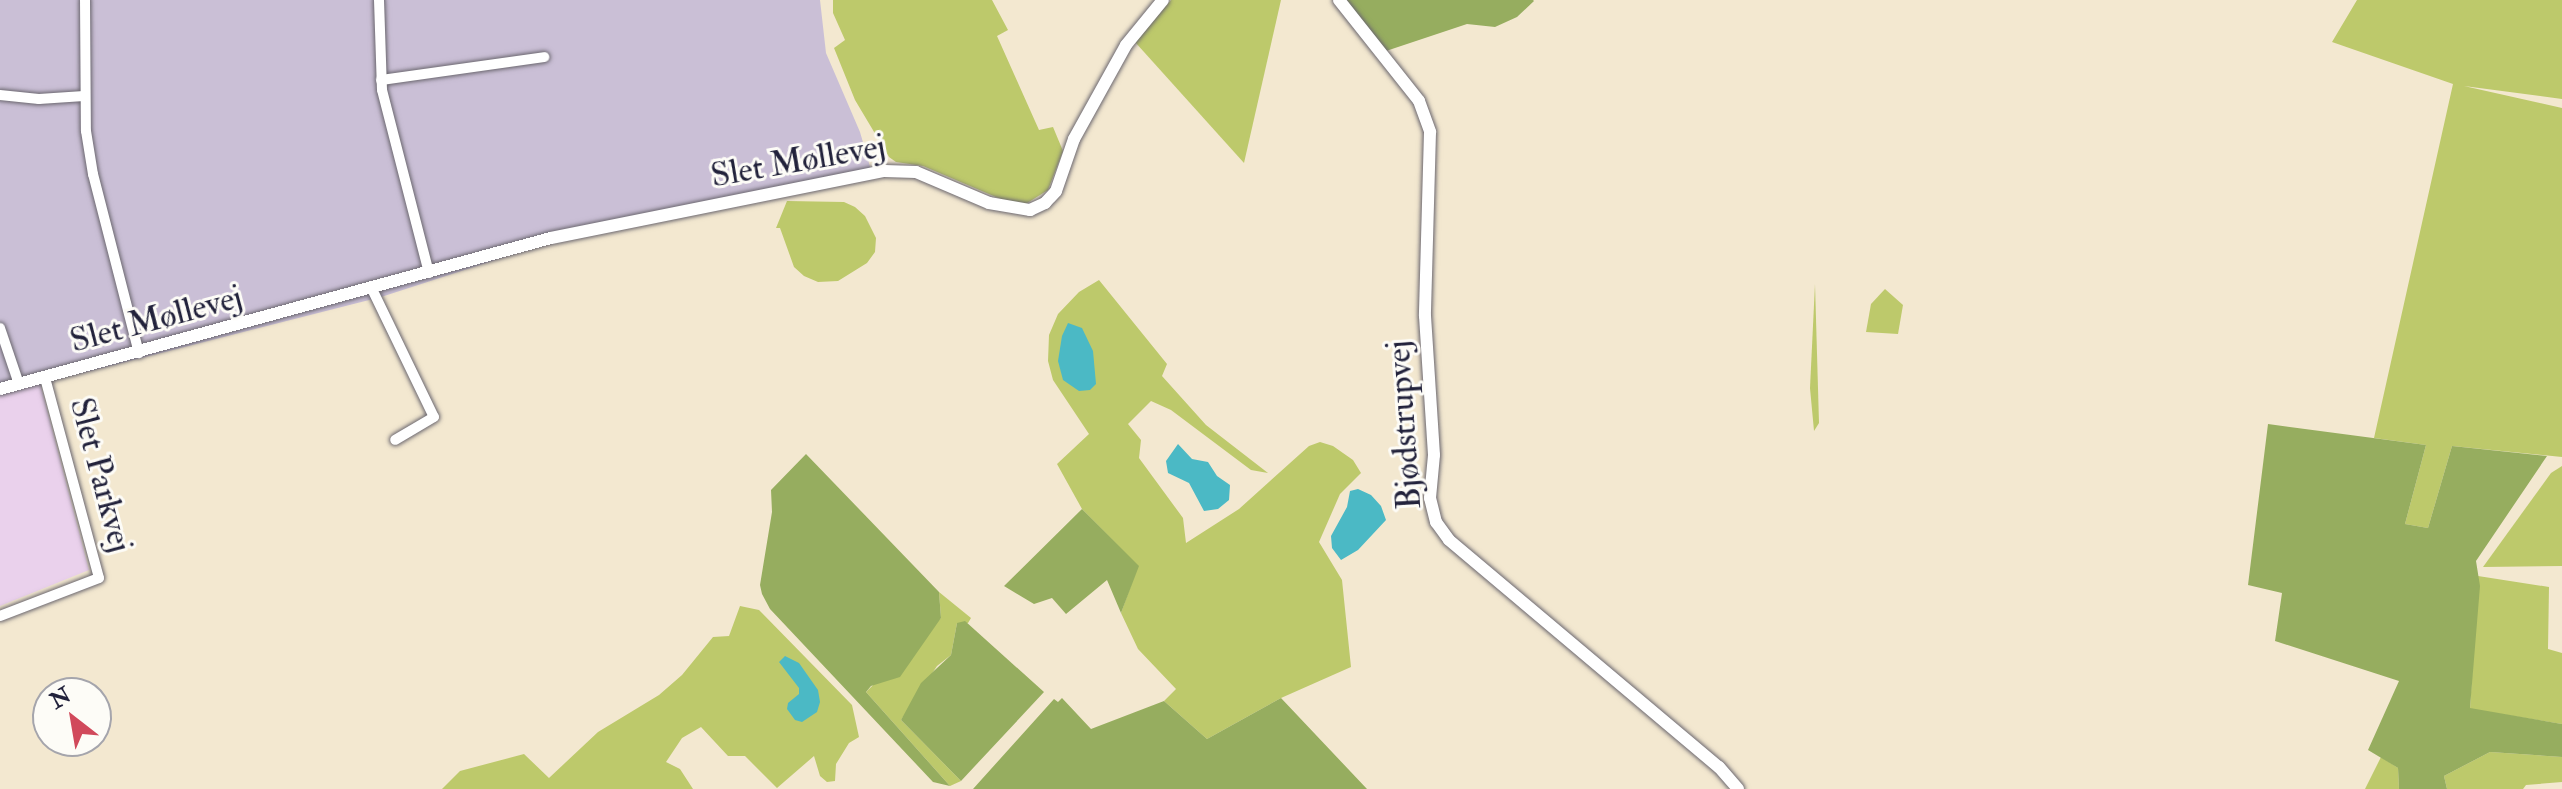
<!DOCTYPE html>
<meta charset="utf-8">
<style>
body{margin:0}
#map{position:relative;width:2562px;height:789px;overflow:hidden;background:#f3e8d0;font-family:"IM FELL Double Pica",serif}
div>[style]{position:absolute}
.built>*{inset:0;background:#ead1ec}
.industrial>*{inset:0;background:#cabfd6}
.green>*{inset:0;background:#bdc96b}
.forest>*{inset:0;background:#96ad5f}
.water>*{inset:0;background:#4bb9c5}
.roads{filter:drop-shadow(0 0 2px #6b676f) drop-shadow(0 0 2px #6b676f)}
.minor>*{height:10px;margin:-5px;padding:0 5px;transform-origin:5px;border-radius:5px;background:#fff}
.tertiary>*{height:12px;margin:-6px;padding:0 6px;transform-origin:6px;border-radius:6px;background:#fff}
span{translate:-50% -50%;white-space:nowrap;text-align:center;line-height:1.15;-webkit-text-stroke:6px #fdfcf7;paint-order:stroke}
.street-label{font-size:34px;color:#22223b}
.north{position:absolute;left:32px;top:677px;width:80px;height:80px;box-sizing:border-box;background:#fdfcf7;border:2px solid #a5a5ac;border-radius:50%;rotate:329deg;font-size:22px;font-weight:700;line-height:32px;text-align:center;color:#22223b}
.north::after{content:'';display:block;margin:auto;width:28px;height:36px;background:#d1495b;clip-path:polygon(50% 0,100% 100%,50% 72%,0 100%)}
</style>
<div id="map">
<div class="built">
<div style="clip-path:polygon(40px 383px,89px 570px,0 606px,0 394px)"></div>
</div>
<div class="industrial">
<div style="clip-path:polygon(0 0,820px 0,826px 53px,860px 132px,873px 177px,545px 244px,381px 297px,0 394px)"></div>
</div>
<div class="green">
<div style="clip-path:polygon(833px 0,992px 0,1008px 30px,997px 36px,1039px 130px,1053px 127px,1063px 151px,1048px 190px,1024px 205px,1010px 203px,923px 166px,896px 162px,889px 157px,855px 100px,834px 48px,845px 40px,833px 13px)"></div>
<div style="clip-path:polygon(1171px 0,1281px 0,1244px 163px,1135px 42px)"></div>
<div style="clip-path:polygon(2357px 0,2562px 0,2562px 99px,2464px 86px,2562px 108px,2562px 457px,2452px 446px,2428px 528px,2405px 524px,2426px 445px,2374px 438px,2453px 84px,2332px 42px)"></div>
<div style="clip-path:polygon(787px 201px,844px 202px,855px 207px,865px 216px,876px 238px,875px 252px,867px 263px,838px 281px,818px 282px,804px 276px,794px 267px,780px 228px,776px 228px)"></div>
<div style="clip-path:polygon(1099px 280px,1167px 364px,1162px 376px,1206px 425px,1268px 473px,1251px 470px,1171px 410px,1151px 401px,1128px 424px,1141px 440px,1139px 458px,1183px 518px,1186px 543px,1239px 509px,1309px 446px,1320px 442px,1333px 446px,1353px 460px,1361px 473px,1340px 494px,1319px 542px,1342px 580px,1351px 667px,1281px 698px,1207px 739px,1164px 701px,1176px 689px,1138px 649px,1121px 613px,1138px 566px,1082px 509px,1057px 464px,1089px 434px,1053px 380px,1048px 361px,1049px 335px,1058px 314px,1079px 292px)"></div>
<div style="clip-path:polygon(1815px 284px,1819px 423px,1814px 431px,1810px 388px)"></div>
<div style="clip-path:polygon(1885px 289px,1903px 305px,1898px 334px,1866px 332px,1871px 304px)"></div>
<div style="clip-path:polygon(2562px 466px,2562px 566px,2483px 567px,2551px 473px)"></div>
<div style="clip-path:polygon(2478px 576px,2549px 587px,2548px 649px,2562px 653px,2562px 724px,2470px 709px)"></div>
<div style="clip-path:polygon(939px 592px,971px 618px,968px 623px,957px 623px,951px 655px,937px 666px,901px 720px,961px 781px,950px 786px,866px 692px,941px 618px)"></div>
<div style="clip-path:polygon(740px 606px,759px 610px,852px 705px,859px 737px,849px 743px,836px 764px,835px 781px,827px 782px,820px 776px,814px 756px,777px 788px,745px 756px,728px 756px,701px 727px,682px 738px,666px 762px,680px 769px,693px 789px,442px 789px,460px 771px,524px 754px,549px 778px,598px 732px,659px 695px,682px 675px,713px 637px,729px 636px)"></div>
<div style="clip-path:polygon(2490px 752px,2562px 757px,2562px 782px,2526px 785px,2523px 789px,2447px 789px,2444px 776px)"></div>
<div style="clip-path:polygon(2381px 757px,2398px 768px,2399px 789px,2365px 789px)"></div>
</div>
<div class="forest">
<div style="clip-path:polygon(1345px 0,1533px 0,1534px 1px,1517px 17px,1495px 27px,1467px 24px,1386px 51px)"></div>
<div style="clip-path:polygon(2268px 424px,2426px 445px,2405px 524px,2428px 528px,2452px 446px,2547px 456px,2476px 561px,2480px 586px,2470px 708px,2562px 724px,2562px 757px,2490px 752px,2444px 776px,2447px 789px,2399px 789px,2398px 768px,2368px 750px,2399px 681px,2275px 641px,2282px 593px,2248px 585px)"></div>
<div style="clip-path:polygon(806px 454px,939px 592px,941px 618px,900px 677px,871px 686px,866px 692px,950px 786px,933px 782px,770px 609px,762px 594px,760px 585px,772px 512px,771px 490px)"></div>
<div style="clip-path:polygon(1082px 509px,1139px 566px,1121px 613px,1107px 580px,1066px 614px,1052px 598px,1034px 604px,1004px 586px)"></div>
<div style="clip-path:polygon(965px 621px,1044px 692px,961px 781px,901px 720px,921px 683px,951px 655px,957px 623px)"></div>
<div style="clip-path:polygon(1062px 698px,1091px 729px,1164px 701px,1207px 739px,1281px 698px,1367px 789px,973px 789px,1054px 699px,1058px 702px)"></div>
</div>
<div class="water">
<div style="clip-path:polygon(1068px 323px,1082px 328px,1093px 351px,1096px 384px,1090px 390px,1079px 391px,1063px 380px,1058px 361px,1062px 336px)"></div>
<div style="clip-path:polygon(1178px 444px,1192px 459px,1208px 462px,1217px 476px,1230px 485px,1229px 500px,1218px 509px,1204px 511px,1189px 483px,1168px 473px,1166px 461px)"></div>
<div style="clip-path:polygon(1358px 489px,1371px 495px,1381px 506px,1386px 520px,1358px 550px,1341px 560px,1332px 548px,1331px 536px,1347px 507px,1350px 491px)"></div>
<div style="clip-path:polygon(785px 656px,799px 663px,818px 690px,820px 702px,817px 712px,802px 722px,795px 720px,787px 709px,788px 703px,799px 694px,799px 688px,779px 662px)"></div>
</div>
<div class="roads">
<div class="minor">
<div style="left:85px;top:0;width:131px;rotate:89.6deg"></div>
<div style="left:86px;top:131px;width:44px;rotate:80.8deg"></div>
<div style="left:93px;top:174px;width:185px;rotate:75.6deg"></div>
<div style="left:379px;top:0;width:90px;rotate:88.1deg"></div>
<div style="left:382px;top:90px;width:189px;rotate:75.6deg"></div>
<div style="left:381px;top:80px;width:165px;rotate:-8deg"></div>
<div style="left:0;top:95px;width:39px;rotate:6deg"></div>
<div style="left:39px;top:99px;width:45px;rotate:-3.8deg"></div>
<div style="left:372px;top:289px;width:142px;rotate:64.2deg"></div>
<div style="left:434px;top:417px;width:45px;rotate:149.5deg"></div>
<div style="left:0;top:328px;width:59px;rotate:71.3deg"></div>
<div style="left:0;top:616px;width:106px;rotate:-21deg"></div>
<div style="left:99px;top:578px;width:207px;rotate:-105.1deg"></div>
</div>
<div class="tertiary">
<div style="left:1339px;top:0;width:129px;rotate:51.6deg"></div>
<div style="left:1419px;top:101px;width:33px;rotate:70deg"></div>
<div style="left:1430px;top:132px;width:184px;rotate:91.6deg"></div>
<div style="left:1425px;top:316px;width:139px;rotate:86.3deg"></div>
<div style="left:1434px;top:455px;width:43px;rotate:95.3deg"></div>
<div style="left:1430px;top:498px;width:25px;rotate:76deg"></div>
<div style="left:1436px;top:522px;width:22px;rotate:54deg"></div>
<div style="left:1449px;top:540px;width:353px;rotate:40.1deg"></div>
<div style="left:1719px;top:767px;width:29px;rotate:49deg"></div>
<div style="left:0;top:389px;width:571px;rotate:-15.33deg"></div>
<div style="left:551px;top:238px;width:340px;rotate:-11.4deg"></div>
<div style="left:884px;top:171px;width:32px;rotate:2deg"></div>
<div style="left:916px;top:172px;width:79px;rotate:23deg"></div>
<div style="left:989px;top:203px;width:42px;rotate:9.7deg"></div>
<div style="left:1030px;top:210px;width:17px;rotate:-25deg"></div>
<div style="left:1045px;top:203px;width:16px;rotate:-47deg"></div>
<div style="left:1056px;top:191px;width:55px;rotate:-70.9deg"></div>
<div style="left:1074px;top:139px;width:107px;rotate:-61deg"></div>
<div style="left:1126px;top:45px;width:58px;rotate:-50.6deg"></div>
</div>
</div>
<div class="street-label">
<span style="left:798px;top:161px;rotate:-10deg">Slet Møllevej</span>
<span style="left:156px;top:319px;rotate:-15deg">Slet Møllevej</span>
<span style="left:1404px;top:425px;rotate:-94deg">Bjødstrupvej</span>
<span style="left:101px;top:475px;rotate:75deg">Slet Parkvej</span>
</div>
<div class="north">N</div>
</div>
